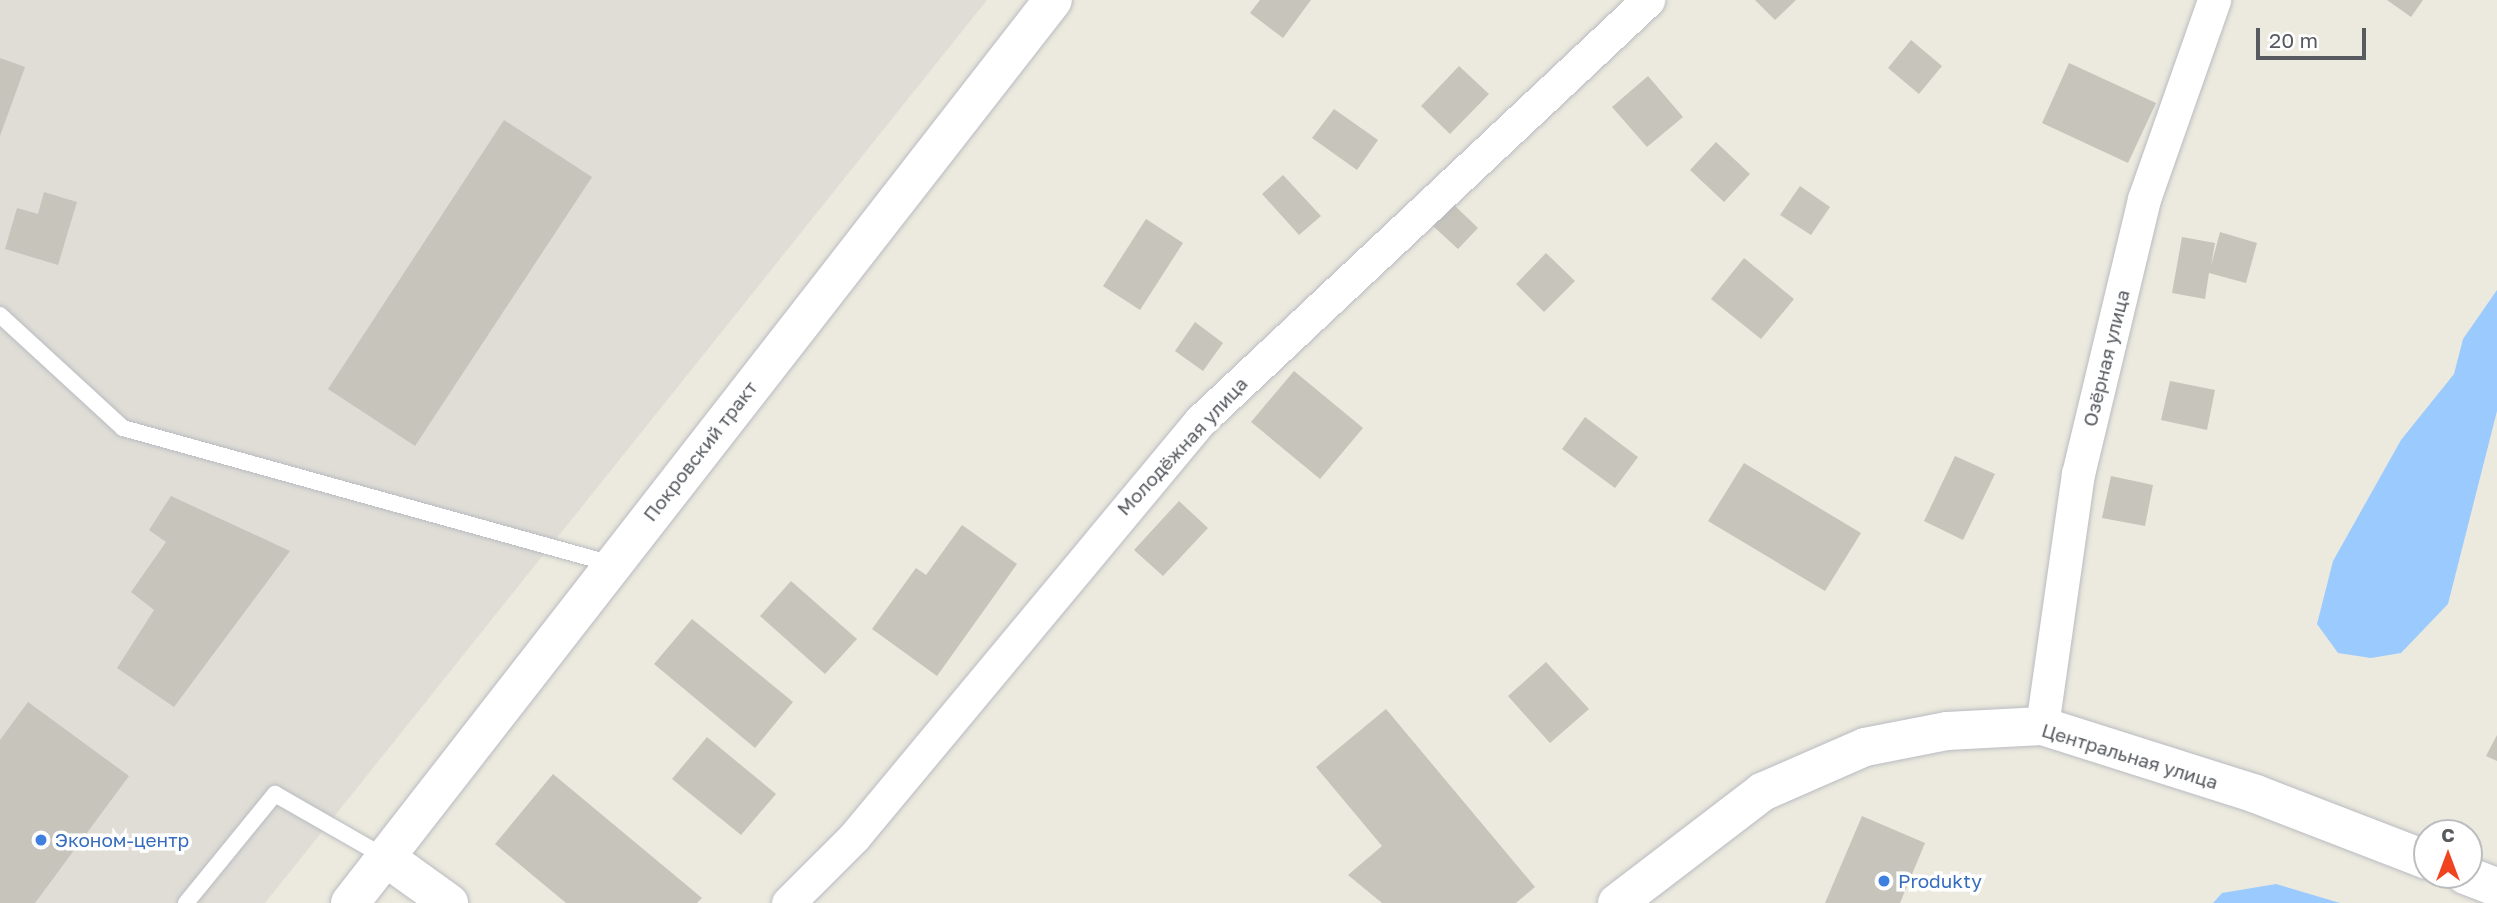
<!DOCTYPE html>
<meta charset="utf-8">
<style>
body{margin:0}
#map{position:relative;width:2497px;height:903px;overflow:hidden;background:#eceade;font-family:"Golos Text",sans-serif}
div>[style]{position:absolute}
.industrial>*{inset:0;background:#dfddd6}
.water>*{inset:0;background:#9bcaff}
.building>*{inset:0;background:#c6c4bb}
.roads{filter:drop-shadow(0 0 2px #b9bbc1) drop-shadow(0 0 2px #b9bbc1)}
.service>*{height:16px;margin:-8px;padding:0 8px;transform-origin:8px;border-radius:8px;background:#fff}
.minor>*{height:33px;margin:-16.5px;padding:0 16.5px;transform-origin:16.5px;border-radius:16.5px;background:#fff}
.tertiary>*{height:38px;margin:-19px;padding:0 19px;transform-origin:19px;border-radius:19px;background:#fff}
.secondary>*{height:38px;margin:-19px;padding:0 19px;transform-origin:19px;border-radius:19px;background:#fff}
.dots>*{width:19px;height:19px;translate:-50% -50%;box-sizing:border-box;border:4px solid #fff;border-radius:50%}
span{translate:-50% -50%;white-space:nowrap;text-align:center;line-height:1.15;-webkit-text-stroke:7px #fff;paint-order:stroke}
.street-label{font-size:19px;color:#575b60}
.shop-label{font-size:19px;color:#366cbe}
.left{translate:0 -50%;text-align:left}
.north{position:absolute;left:2413px;top:819px;width:70px;height:70px;box-sizing:border-box;background:#fff;border:2px solid #bcbdbf;border-radius:50%;rotate:0deg;font-size:19px;font-weight:700;line-height:28px;text-align:center;color:#575b60}
.north::after{content:'';display:block;margin:auto;width:24px;height:32px;background:#f04320;clip-path:polygon(50% 0,100% 100%,50% 72%,0 100%)}
.scale{position:absolute;left:2256px;top:28px;width:110px;height:32px;box-sizing:border-box;border:4px solid #575b60;border-top:0;padding-left:9px;font-size:21px;line-height:24px;white-space:nowrap;color:#575b60;-webkit-text-stroke:5px #fff;paint-order:stroke}
</style>
<div id="map">
<div class="industrial">
<div style="clip-path:polygon(0 0,987px 0,265px 903px,0 903px)"></div>
</div>
<div class="water">
<div style="clip-path:polygon(2497px 290px,2497px 411px,2448px 604px,2401px 653px,2371px 658px,2338px 653px,2317px 624px,2333px 561px,2401px 440px,2454px 374px,2463px 339px)"></div>
<div style="clip-path:polygon(2276px 884px,2340px 903px,2213px 903px,2222px 893px)"></div>
</div>
<div class="building">
<div style="clip-path:polygon(1260px 0,1311px 0,1283px 38px,1250px 13px)"></div>
<div style="clip-path:polygon(1755px 0,1796px 0,1775px 20px)"></div>
<div style="clip-path:polygon(2387px 0,2423px 0,2411px 17px)"></div>
<div style="clip-path:polygon(1911px 40px,1942px 66px,1919px 94px,1888px 68px)"></div>
<div style="clip-path:polygon(0 58px,25px 67px,0 136px)"></div>
<div style="clip-path:polygon(2069px 63px,2156px 103px,2128px 163px,2042px 123px)"></div>
<div style="clip-path:polygon(1459px 66px,1489px 94px,1450px 134px,1421px 106px)"></div>
<div style="clip-path:polygon(1648px 76px,1683px 117px,1647px 147px,1612px 107px)"></div>
<div style="clip-path:polygon(1334px 109px,1378px 140px,1357px 170px,1312px 138px)"></div>
<div style="clip-path:polygon(504px 120px,592px 177px,415px 446px,328px 389px)"></div>
<div style="clip-path:polygon(1716px 142px,1750px 174px,1724px 202px,1690px 170px)"></div>
<div style="clip-path:polygon(1283px 175px,1321px 216px,1299px 235px,1262px 194px)"></div>
<div style="clip-path:polygon(1800px 186px,1830px 207px,1811px 235px,1780px 215px)"></div>
<div style="clip-path:polygon(44px 192px,77px 202px,58px 265px,5px 249px,17px 208px,38px 214px)"></div>
<div style="clip-path:polygon(1453px 204px,1478px 228px,1458px 249px,1433px 226px)"></div>
<div style="clip-path:polygon(1146px 219px,1183px 243px,1140px 310px,1103px 286px)"></div>
<div style="clip-path:polygon(2220px 232px,2257px 243px,2246px 283px,2209px 273px,2205px 299px,2172px 293px,2182px 237px,2215px 243px,2211px 266px)"></div>
<div style="clip-path:polygon(1546px 253px,1575px 281px,1544px 312px,1516px 284px)"></div>
<div style="clip-path:polygon(1744px 258px,1794px 299px,1761px 339px,1711px 299px)"></div>
<div style="clip-path:polygon(1195px 322px,1223px 343px,1203px 371px,1175px 351px)"></div>
<div style="clip-path:polygon(1294px 371px,1363px 428px,1320px 479px,1251px 422px)"></div>
<div style="clip-path:polygon(2170px 381px,2215px 390px,2207px 430px,2161px 420px)"></div>
<div style="clip-path:polygon(1585px 417px,1638px 457px,1615px 488px,1562px 449px)"></div>
<div style="clip-path:polygon(1955px 456px,1995px 474px,1963px 540px,1924px 521px)"></div>
<div style="clip-path:polygon(1744px 463px,1861px 533px,1825px 591px,1708px 521px)"></div>
<div style="clip-path:polygon(2111px 476px,2153px 485px,2145px 526px,2102px 518px)"></div>
<div style="clip-path:polygon(171px 496px,290px 551px,174px 707px,117px 668px,154px 610px,131px 592px,166px 542px,149px 530px)"></div>
<div style="clip-path:polygon(1179px 501px,1208px 528px,1163px 576px,1134px 550px)"></div>
<div style="clip-path:polygon(962px 525px,1017px 564px,937px 676px,872px 629px,916px 568px,926px 575px)"></div>
<div style="clip-path:polygon(791px 581px,857px 639px,825px 674px,760px 616px)"></div>
<div style="clip-path:polygon(692px 619px,793px 702px,755px 748px,654px 664px)"></div>
<div style="clip-path:polygon(1546px 662px,1589px 709px,1550px 743px,1508px 696px)"></div>
<div style="clip-path:polygon(28px 702px,129px 776px,35px 903px,0 903px,0 740px)"></div>
<div style="clip-path:polygon(1386px 709px,1535px 887px,1516px 903px,1382px 903px,1348px 875px,1382px 846px,1316px 767px)"></div>
<div style="clip-path:polygon(2497px 735px,2497px 761px,2486px 756px)"></div>
<div style="clip-path:polygon(707px 737px,776px 794px,741px 835px,672px 779px)"></div>
<div style="clip-path:polygon(553px 774px,702px 898px,697px 903px,566px 903px,495px 844px)"></div>
<div style="clip-path:polygon(1862px 816px,1925px 843px,1900px 903px,1825px 903px)"></div>
</div>
<div class="roads">
<div class="service">
<div style="left:0;top:315px;width:167px;rotate:42.6deg"></div>
<div style="left:123px;top:428px;width:508px;rotate:15.54deg"></div>
<div style="left:186px;top:903px;width:141px;rotate:-50.8deg"></div>
<div style="left:275px;top:794px;width:127px;rotate:29.8deg"></div>
</div>
<div class="minor">
<div style="left:2042px;top:726px;width:255px;rotate:-81.9deg"></div>
<div style="left:2078px;top:474px;width:283px;rotate:-76.5deg"></div>
<div style="left:2144px;top:199px;width:211px;rotate:-70.6deg"></div>
<div style="left:788px;top:903px;width:93px;rotate:-45deg"></div>
<div style="left:854px;top:837px;width:541px;rotate:-50.25deg"></div>
<div style="left:1200px;top:421px;width:615px;rotate:-43.22deg"></div>
</div>
<div class="tertiary">
<div style="left:385px;top:857px;width:79px;rotate:35.7deg"></div>
<div style="left:2465px;top:875px;width:34px;rotate:21deg"></div>
<div style="left:1617px;top:903px;width:183px;rotate:-37.4deg"></div>
<div style="left:1762px;top:792px;width:112px;rotate:-23.6deg"></div>
<div style="left:1865px;top:747px;width:84px;rotate:-11deg"></div>
<div style="left:1947px;top:731px;width:95px;rotate:-3deg"></div>
<div style="left:2042px;top:726px;width:225px;rotate:17.6deg"></div>
<div style="left:2256px;top:794px;width:183px;rotate:21.1deg"></div>
</div>
<div class="secondary">
<div style="left:350px;top:903px;width:1144px;rotate:-52.1deg"></div>
</div>
</div>
<div class="dots">
<div style="left:41px;top:840px;background:#3f7fe0"></div>
<div style="left:1884px;top:881px;background:#3f7fe0"></div>
</div>
<div class="street-label">
<span style="left:2106px;top:358px;rotate:-76deg">Озёрная улица</span>
<span style="left:1182px;top:446px;rotate:-47deg">Молодёжная улица</span>
<span style="left:700px;top:451px;rotate:-52deg">Покровский тракт</span>
<span style="left:2130px;top:756px;rotate:17deg">Центральная улица</span>
</div>
<div class="shop-label">
<span class="left" style="left:55px;top:840px">Эконом-центр</span>
<span class="left" style="left:1898px;top:881px">Produkty</span>
</div>
<div class="north">С</div>
<div class="scale">20 m</div>
</div>
